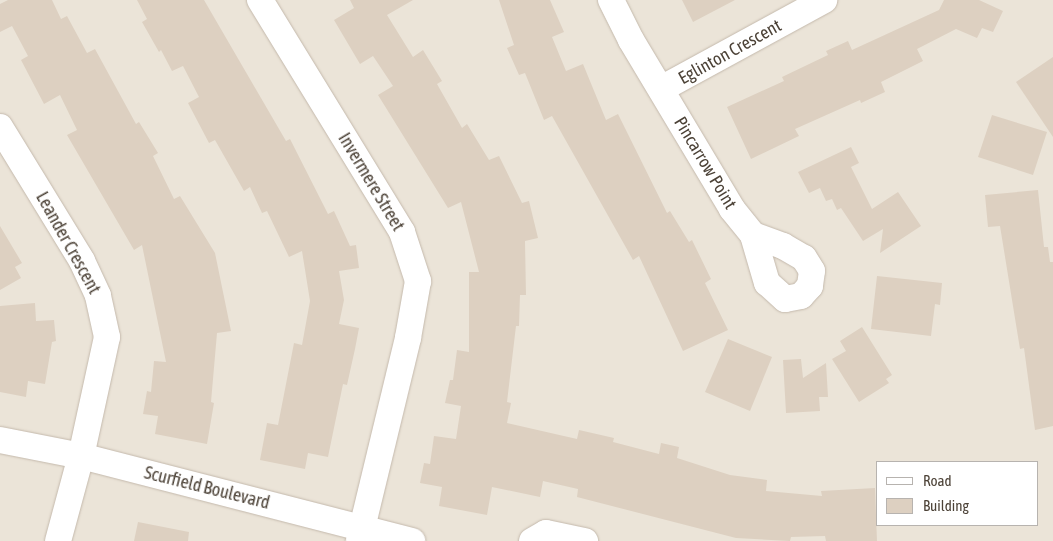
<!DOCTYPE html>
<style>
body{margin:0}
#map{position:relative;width:1053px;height:541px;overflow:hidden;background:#f7f2eb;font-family:"Asap Condensed",sans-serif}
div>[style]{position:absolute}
.residential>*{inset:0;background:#ebe4d8}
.building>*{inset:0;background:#ddd0c1}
.roads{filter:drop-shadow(0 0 1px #c4b9ac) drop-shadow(0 0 1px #c4b9ac)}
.minor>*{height:26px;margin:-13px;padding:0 13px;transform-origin:13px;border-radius:13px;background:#fff}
span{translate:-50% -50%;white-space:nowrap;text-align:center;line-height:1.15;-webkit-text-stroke:4.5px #fff;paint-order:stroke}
.street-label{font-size:18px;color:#4c4237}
.legend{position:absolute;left:876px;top:461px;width:162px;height:65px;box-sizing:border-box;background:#fff;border:1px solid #b7b3af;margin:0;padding:6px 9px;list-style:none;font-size:15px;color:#4c4237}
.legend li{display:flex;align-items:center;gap:10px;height:25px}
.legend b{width:25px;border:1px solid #b7b3af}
</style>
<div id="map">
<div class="residential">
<div style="clip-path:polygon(evenodd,0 0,1053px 0,1053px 541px,0 541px,0 0,877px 462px,1037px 462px,1037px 525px,877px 525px,877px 462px)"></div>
</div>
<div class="building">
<div style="clip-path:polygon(8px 0,52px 0,61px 19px,67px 16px,87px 53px,95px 49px,136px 124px,139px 122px,158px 153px,153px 156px,174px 199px,180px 196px,215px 253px,231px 331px,217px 333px,211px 402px,214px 403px,207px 444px,155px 434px,158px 416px,143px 414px,147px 391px,151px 392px,154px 361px,166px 362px,142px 245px,134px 250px,67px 135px,77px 130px,60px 95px,44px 104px,21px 60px,28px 56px,12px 26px,0 32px,0 4px)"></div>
<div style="clip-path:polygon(137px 0,204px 0,286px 141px,290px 139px,328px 214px,334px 211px,350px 246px,356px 245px,359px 268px,339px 271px,344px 300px,339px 324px,359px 328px,355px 349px,347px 385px,343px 384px,328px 457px,308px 453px,305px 469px,260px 460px,267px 423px,278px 425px,294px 343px,302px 345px,310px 301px,302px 251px,289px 257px,267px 211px,262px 213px,250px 187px,244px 191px,215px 140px,209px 143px,188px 103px,199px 97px,183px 66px,172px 71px,161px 50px,159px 52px,142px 22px,147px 19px)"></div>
<div style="clip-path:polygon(350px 0,413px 0,387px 15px,413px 57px,423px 50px,442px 81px,437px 84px,462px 128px,467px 124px,489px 160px,499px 156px,522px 203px,529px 201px,538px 238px,525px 241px,526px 295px,520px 295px,519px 326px,516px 326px,507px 402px,511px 403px,507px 423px,577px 439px,579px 430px,614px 438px,613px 442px,659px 454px,661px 443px,679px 447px,677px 458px,730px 475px,767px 480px,766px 491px,822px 496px,821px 491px,875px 488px,877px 541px,826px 541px,825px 536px,791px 537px,790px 541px,736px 538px,577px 497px,578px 489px,543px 481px,540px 497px,492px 487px,487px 515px,439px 506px,442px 487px,420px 483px,424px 463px,430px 464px,434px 436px,456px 439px,461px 406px,445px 403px,450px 380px,453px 380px,457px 350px,469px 352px,469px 272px,479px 272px,461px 202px,448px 208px,378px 95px,393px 86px,373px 56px,360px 64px,334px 20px,354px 8px)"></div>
<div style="clip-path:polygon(499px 0,550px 0,564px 32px,552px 37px,566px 71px,583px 64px,606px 120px,618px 114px,667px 213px,670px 211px,689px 242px,692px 240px,711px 279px,705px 283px,728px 330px,683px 351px,639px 256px,633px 260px,552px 116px,544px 120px,525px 73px,519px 75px,507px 48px,514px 45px)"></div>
<div style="clip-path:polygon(682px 0,735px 0,693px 22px)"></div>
<div style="clip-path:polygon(944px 0,979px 0,1003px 11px,993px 32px,982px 28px,977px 38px,956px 29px,917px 49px,923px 61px,881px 82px,885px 92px,861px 103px,860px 100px,795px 129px,799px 136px,751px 159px,727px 107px,784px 81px,782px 77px,828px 55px,826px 51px,848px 41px,852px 50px,939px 10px)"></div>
<div style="clip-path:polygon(1053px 57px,1053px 137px,1016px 82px)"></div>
<div style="clip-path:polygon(992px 115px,1047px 132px,1033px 175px,978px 157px)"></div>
<div style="clip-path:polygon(851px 147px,859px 163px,851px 167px,872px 209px,898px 192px,921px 226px,880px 253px,883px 229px,863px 241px,841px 208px,837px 210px,832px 199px,826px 201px,820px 188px,809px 193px,798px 172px)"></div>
<div style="clip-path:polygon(1038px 190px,1044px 247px,1048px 247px,1050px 262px,1053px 262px,1053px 426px,1035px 430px,1024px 348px,1020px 349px,1000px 226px,988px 227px,985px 195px)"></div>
<div style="clip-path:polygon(0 226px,22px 263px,15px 267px,21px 278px,0 290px)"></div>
<div style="clip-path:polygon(877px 276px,942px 283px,940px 305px,935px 304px,931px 336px,871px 329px)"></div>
<div style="clip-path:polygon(35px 303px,36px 321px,54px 320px,56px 341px,52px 342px,45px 384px,28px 381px,26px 397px,0 392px,0 306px)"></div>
<div style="clip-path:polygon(862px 327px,892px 375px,886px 379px,889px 383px,859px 402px,832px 359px,846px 351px,840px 341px)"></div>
<div style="clip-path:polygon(728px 339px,772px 357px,750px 411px,705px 392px)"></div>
<div style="clip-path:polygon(801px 359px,803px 378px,826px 363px,828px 397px,819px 397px,820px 411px,786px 413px,783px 360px)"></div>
<div style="clip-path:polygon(138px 522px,189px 532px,188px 541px,134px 541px)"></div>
</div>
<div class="roads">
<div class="minor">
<div style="left:260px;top:0;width:272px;rotate:58.5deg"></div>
<div style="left:402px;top:232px;width:52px;rotate:71.9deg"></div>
<div style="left:418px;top:281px;width:58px;rotate:100deg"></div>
<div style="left:408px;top:338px;width:209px;rotate:103.6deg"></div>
<div style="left:611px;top:0;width:45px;rotate:63.4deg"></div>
<div style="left:631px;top:40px;width:197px;rotate:59.1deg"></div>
<div style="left:732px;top:209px;width:33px;rotate:51deg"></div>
<div style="left:661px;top:89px;width:186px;rotate:-28.6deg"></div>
<div style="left:0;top:127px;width:157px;rotate:58.5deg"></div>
<div style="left:82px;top:261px;width:38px;rotate:65deg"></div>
<div style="left:98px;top:296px;width:42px;rotate:77.6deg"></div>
<div style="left:107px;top:337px;width:122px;rotate:102.3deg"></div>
<div style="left:81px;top:456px;width:88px;rotate:105.1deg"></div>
<div style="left:753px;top:235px;width:32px;rotate:20deg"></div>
<div style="left:783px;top:246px;width:24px;rotate:30deg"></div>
<div style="left:804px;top:258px;width:15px;rotate:58deg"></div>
<div style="left:812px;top:271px;width:15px;rotate:98deg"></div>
<div style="left:810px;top:286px;width:13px;rotate:132deg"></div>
<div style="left:801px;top:296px;width:16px;rotate:169deg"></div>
<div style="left:785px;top:299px;width:24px;rotate:-138deg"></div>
<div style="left:767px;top:283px;width:50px;rotate:-106.3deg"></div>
<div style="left:0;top:440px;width:83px;rotate:11.2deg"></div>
<div style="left:81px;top:456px;width:342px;rotate:14.4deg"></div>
<div style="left:532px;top:541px;width:16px;rotate:-30deg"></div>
<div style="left:546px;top:533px;width:40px;rotate:12deg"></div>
</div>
</div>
<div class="street-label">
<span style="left:730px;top:52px;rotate:-29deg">Eglinton Crescent</span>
<span style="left:705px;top:163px;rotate:59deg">Pincarrow Point</span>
<span style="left:371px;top:182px;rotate:59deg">Invermere Street</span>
<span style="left:68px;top:243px;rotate:61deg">Leander Crescent</span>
<span style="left:207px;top:488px;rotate:14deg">Scurfield Boulevard</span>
</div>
<ul class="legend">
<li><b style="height:6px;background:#fff"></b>Road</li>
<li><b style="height:14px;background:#ddd0c1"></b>Building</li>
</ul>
</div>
